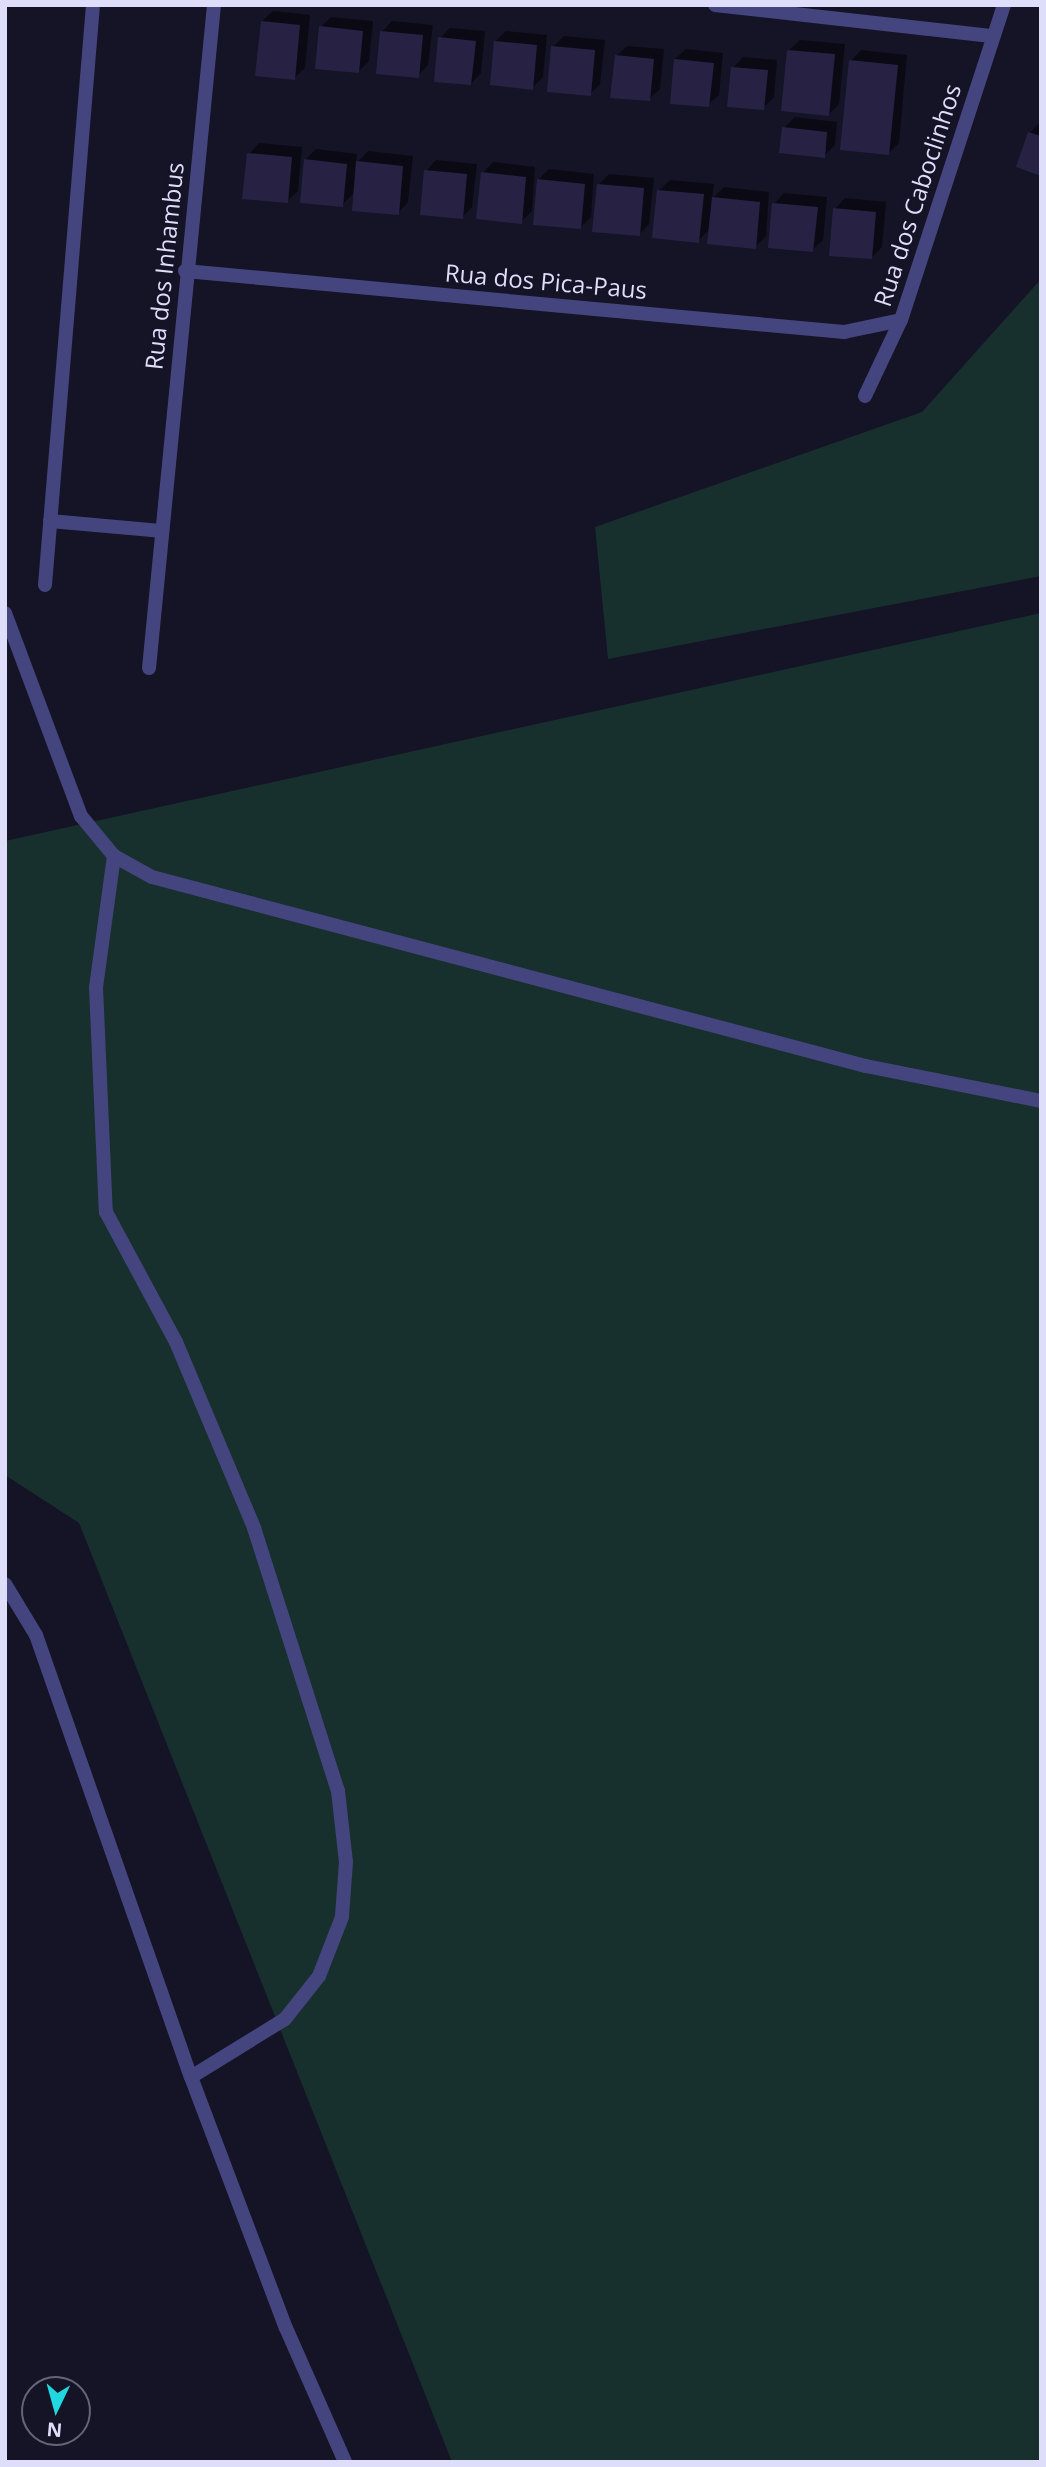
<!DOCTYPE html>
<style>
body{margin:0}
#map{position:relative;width:1046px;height:2467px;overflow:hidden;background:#151326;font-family:"Open Sans",sans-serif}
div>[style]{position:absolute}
.green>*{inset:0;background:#172f2d}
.shadow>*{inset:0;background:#0007}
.building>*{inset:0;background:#272244}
.minor>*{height:14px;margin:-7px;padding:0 7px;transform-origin:7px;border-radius:7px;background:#44457e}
span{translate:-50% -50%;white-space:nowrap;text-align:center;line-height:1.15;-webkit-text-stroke:5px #151326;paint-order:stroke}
.street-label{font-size:24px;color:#deddfa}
.frame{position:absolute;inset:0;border:7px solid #deddfa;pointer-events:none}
.north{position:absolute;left:21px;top:2376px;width:70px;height:70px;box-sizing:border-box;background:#151326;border:2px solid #65647b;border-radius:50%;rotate:185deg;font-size:19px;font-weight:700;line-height:28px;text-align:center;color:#deddfa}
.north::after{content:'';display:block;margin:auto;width:24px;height:32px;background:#22d8e0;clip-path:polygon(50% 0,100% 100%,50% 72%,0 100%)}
</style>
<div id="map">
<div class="green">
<div style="clip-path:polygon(1041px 279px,1041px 576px,608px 659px,595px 527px,922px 412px)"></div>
<div style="clip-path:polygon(1041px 613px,1041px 2462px,452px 2462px,79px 1523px,5px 1475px,5px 841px)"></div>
</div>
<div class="shadow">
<div style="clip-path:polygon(273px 11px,310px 15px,305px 68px,294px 78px,262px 21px)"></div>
<div style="clip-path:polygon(331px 17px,373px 21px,369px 61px,359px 71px,321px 27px)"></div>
<div style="clip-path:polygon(392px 21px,433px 25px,428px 65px,418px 76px,382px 32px)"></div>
<div style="clip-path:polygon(450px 28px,485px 31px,481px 73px,471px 84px,440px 38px)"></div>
<div style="clip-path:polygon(506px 31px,547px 35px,543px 77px,532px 88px,495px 42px)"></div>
<div style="clip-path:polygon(564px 36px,605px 40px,600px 84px,590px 94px,553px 47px)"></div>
<div style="clip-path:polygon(800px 40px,845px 44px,839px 104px,829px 114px,789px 50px)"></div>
<div style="clip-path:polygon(627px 46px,664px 49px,660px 89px,649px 99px,616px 56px)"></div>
<div style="clip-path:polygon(686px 49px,723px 53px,719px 95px,708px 105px,675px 59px)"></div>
<div style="clip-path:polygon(861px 50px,907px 55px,899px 143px,888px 154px,851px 61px)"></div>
<div style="clip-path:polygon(743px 57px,777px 60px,774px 97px,763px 108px,733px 68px)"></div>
<div style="clip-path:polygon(795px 117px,837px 122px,835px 145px,824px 156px,784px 128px)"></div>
<div style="clip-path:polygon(1040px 122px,1041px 122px,1041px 174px,1030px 133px)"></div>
<div style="clip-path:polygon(259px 143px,302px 147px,298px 191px,287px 201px,249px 154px)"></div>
<div style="clip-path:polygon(316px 149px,357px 154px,356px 164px,368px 151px,413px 156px,408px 202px,398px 213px,355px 192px,342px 205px,305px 160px)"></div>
<div style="clip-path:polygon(436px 160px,477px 164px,472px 207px,462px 217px,426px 171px)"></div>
<div style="clip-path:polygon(493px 162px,535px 167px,532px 211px,521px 222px,483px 173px)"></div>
<div style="clip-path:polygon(549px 169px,594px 174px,591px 217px,580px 228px,538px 180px)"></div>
<div style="clip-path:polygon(609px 174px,654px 178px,649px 224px,639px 235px,599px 184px)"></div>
<div style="clip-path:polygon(670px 180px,714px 184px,712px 199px,724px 187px,769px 192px,766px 236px,755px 247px,710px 229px,698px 241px,659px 190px)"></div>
<div style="clip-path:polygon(784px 193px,827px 197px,823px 240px,812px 250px,774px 204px)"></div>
<div style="clip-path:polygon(845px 198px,886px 202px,882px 247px,871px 258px,835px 209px)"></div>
</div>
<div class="building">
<div style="clip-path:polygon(261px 21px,300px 25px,295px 80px,255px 76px)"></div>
<div style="clip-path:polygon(319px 26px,363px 31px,359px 73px,315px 69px)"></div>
<div style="clip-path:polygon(380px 31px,423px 35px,419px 78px,376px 74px)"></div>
<div style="clip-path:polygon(438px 37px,476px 41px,471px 85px,434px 82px)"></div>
<div style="clip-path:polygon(494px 41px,537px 45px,533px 90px,490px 85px)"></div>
<div style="clip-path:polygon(551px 46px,595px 50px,591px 96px,547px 92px)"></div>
<div style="clip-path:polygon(787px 50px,835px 54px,829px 116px,781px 111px)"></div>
<div style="clip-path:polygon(615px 55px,654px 59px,650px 101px,610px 98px)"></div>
<div style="clip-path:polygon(674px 59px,714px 63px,709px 107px,670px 104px)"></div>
<div style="clip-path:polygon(849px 60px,898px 65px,889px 155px,840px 150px)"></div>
<div style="clip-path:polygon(731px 67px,768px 70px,764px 110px,727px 107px)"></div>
<div style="clip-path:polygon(782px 127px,827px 132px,825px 158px,779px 153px)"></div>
<div style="clip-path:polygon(1028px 132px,1041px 136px,1041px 176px,1016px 167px)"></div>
<div style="clip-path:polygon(247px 153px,292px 157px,288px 203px,242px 199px)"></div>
<div style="clip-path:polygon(304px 159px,347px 164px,343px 207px,300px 203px)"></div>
<div style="clip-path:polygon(356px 161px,403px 166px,399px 215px,352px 211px)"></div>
<div style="clip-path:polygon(424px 170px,467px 174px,463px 219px,420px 215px)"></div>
<div style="clip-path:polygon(481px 172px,526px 177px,522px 224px,476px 219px)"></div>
<div style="clip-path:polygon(537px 179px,585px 184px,581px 229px,533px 225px)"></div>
<div style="clip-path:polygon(597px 184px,644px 188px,640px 236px,592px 232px)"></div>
<div style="clip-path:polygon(657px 190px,704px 194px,699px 243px,652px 238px)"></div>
<div style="clip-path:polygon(712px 197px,760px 202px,756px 249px,707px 244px)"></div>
<div style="clip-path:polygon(772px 203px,818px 207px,813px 252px,768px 248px)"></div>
<div style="clip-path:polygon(833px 208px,876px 212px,872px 259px,829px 256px)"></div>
</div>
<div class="minor">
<div style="left:715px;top:5px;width:280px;rotate:6.4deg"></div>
<div style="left:185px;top:271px;width:662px;rotate:5.29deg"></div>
<div style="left:844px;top:332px;width:58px;rotate:-11.9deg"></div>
<div style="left:865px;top:396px;width:84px;rotate:-64.7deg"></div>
<div style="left:901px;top:320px;width:331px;rotate:-71.9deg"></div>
<div style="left:50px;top:521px;width:111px;rotate:5.1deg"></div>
<div style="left:45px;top:585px;width:582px;rotate:-85.27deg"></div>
<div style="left:5px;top:613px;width:217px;rotate:69.5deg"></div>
<div style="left:81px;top:816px;width:52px;rotate:50.5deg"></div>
<div style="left:114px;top:856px;width:43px;rotate:28.9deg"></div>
<div style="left:152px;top:877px;width:739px;rotate:14.83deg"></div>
<div style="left:866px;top:1066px;width:178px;rotate:11.3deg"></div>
<div style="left:149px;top:668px;width:666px;rotate:-84.4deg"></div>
<div style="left:114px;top:856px;width:132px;rotate:97.8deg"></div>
<div style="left:96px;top:987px;width:225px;rotate:87.5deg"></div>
<div style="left:106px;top:1212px;width:148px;rotate:61.7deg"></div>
<div style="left:176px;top:1342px;width:202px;rotate:67.2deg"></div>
<div style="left:254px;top:1528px;width:276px;rotate:72.3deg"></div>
<div style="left:338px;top:1791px;width:71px;rotate:83.6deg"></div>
<div style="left:346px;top:1862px;width:55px;rotate:94.2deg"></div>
<div style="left:342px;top:1917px;width:63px;rotate:111.3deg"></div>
<div style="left:319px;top:1976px;width:55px;rotate:128.3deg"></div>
<div style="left:285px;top:2019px;width:110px;rotate:148.3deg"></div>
<div style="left:5px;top:1584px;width:60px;rotate:58.7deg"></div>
<div style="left:36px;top:1635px;width:468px;rotate:70.7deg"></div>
<div style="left:191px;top:2077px;width:268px;rotate:69.3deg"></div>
<div style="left:286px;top:2328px;width:146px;rotate:66.2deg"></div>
</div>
<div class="street-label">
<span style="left:917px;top:195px;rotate:-72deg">Rua dos Caboclinhos</span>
<span style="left:164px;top:266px;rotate:-84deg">Rua dos Inhambus</span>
<span style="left:546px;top:281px;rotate:5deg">Rua dos Pica-Paus</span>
</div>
<div class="frame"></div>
<div class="north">N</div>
</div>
